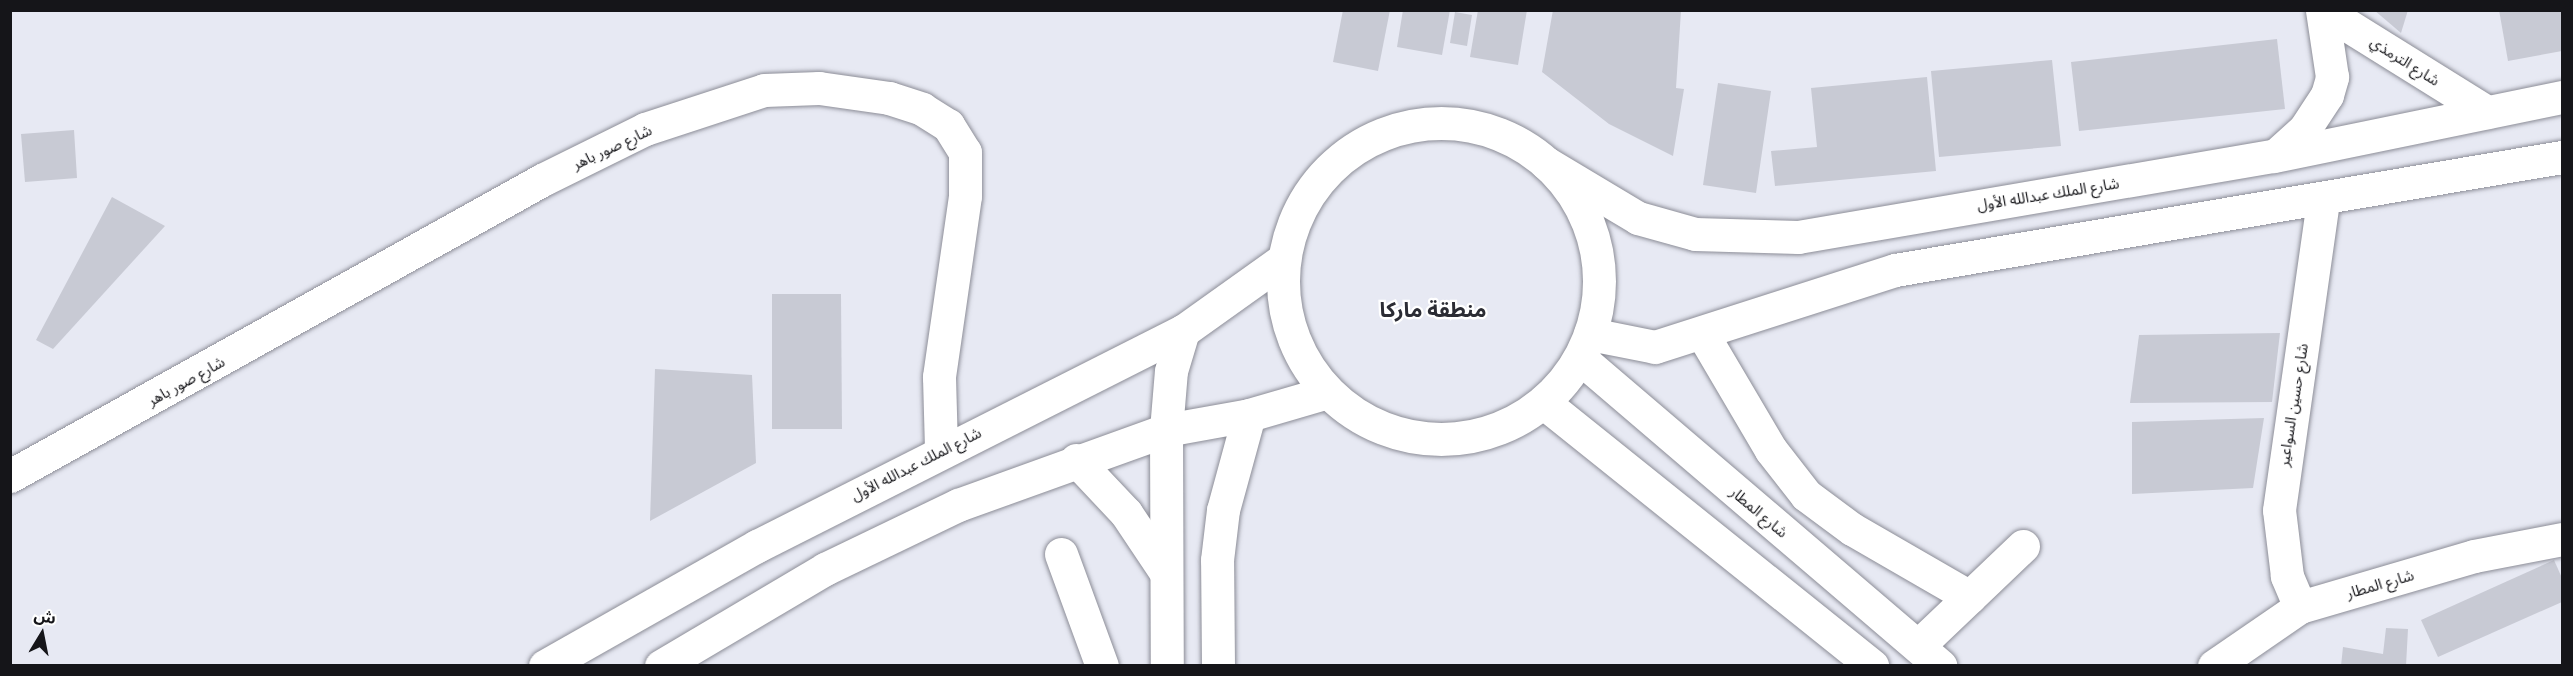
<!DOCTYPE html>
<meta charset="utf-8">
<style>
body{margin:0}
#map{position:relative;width:2573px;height:676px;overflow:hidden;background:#e7e9f3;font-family:"IBM Plex Sans","Noto Sans Arabic",sans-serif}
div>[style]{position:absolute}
.building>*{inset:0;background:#c8cad4}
.roads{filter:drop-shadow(0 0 2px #8c8d97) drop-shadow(0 0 2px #8c8d97)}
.minor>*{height:33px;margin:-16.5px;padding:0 16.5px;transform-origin:16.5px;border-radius:16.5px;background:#fff}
.major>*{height:33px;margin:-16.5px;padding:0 16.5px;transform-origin:16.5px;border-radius:16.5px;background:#fff}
.major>.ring{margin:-16.5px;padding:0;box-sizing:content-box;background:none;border:33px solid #fff;border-radius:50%}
span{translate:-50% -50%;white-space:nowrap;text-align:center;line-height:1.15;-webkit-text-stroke:4.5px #fff;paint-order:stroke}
.street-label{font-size:15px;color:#151519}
.district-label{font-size:21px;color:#2b2c34;font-weight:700}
.frame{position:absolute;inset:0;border:12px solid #151519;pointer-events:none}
.north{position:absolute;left:12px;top:604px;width:60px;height:60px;-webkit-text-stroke:4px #fff;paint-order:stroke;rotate:10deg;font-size:16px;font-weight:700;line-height:24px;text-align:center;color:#151519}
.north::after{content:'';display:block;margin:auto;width:21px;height:27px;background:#151519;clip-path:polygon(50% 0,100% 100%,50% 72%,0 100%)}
</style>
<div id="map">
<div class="building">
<div style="clip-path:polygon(1343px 10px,1390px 10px,1378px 71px,1333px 62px)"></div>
<div style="clip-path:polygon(1403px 10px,1450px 10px,1442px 55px,1397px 47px)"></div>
<div style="clip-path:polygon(1478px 10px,1527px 10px,1518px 65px,1470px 57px)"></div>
<div style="clip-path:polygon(1553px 10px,1681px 11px,1676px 88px,1684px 89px,1673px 156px,1609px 124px,1542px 72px)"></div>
<div style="clip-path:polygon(2374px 10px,2408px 10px,2401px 33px)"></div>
<div style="clip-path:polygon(2499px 10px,2562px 10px,2562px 51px,2508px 61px)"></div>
<div style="clip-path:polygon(1455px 12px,1472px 15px,1467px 46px,1450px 43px)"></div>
<div style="clip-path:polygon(2277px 39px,2285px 109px,2079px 131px,2071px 62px)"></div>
<div style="clip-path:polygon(2052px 60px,2061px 146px,1939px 157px,1931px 71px)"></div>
<div style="clip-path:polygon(1927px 77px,1936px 171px,1775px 186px,1771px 151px,1817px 147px,1811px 88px)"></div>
<div style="clip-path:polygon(1718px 83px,1771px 91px,1756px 193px,1703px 185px)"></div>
<div style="clip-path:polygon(74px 130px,77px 178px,25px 182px,21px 134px)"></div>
<div style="clip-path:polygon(112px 197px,165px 226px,53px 349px,36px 340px)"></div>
<div style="clip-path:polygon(772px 294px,841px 294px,842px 429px,772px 429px)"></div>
<div style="clip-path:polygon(2280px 333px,2272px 402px,2130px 403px,2139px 335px)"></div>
<div style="clip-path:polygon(655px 369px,752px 375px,756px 463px,650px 521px)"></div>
<div style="clip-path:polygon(2264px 418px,2253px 488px,2132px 494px,2132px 422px)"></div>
<div style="clip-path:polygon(2554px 560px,2562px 578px,2562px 602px,2438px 657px,2421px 620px)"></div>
<div style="clip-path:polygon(2386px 628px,2408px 629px,2406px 666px,2341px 666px,2343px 647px,2383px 654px)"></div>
</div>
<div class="roads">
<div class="minor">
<div style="left:1702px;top:333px;width:136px;rotate:59.5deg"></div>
<div style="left:1771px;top:450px;width:57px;rotate:52.1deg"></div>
<div style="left:1806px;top:495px;width:57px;rotate:36.5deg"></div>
<div style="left:1852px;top:529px;width:136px;rotate:30deg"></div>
<div style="left:1580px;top:358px;width:474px;rotate:40.5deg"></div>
<div style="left:1543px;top:402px;width:422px;rotate:38.7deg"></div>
<div style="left:1166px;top:430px;width:236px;rotate:89.8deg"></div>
<div style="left:10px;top:476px;width:609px;rotate:-29.09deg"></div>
<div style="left:542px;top:180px;width:115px;rotate:-26.3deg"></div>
<div style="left:645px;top:129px;width:125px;rotate:-18.1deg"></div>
<div style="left:764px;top:90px;width:55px;rotate:-2.1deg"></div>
<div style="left:819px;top:88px;width:71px;rotate:8.1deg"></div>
<div style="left:889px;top:98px;width:35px;rotate:18deg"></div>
<div style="left:922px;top:109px;width:31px;rotate:32deg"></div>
<div style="left:948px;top:125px;width:32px;rotate:58deg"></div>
<div style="left:965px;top:152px;width:44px;rotate:90deg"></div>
<div style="left:965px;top:196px;width:183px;rotate:98.2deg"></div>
<div style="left:939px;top:377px;width:73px;rotate:88.4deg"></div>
<div style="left:1061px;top:554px;width:119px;rotate:69.9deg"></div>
<div style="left:2300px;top:607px;width:34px;rotate:-113deg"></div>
<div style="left:2287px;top:576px;width:66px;rotate:-96.9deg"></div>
<div style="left:2279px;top:510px;width:313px;rotate:-81.9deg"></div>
<div style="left:1918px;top:646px;width:145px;rotate:-43.6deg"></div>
<div style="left:1218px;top:666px;width:106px;rotate:-90.5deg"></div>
<div style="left:1217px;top:560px;width:50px;rotate:-83.2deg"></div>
<div style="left:1223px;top:510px;width:98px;rotate:-74.7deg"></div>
<div style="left:2214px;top:666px;width:104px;rotate:-34.5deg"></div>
<div style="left:2300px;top:607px;width:181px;rotate:-16.3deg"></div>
<div style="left:2474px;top:556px;width:90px;rotate:-10.9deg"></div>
</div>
<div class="major">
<div style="left:2323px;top:10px;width:193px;rotate:31.9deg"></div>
<div class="ring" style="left:1283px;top:123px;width:283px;height:283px"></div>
<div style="left:2276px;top:155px;width:38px;rotate:-42deg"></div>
<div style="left:2304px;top:130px;width:42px;rotate:-56.7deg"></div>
<div style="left:2327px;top:95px;width:19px;rotate:-74deg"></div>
<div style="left:2332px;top:77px;width:68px;rotate:-98.5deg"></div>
<div style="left:1546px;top:163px;width:107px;rotate:30.9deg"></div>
<div style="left:1638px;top:218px;width:59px;rotate:15.7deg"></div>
<div style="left:1695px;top:234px;width:103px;rotate:1.7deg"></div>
<div style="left:1798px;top:237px;width:483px;rotate:-9.7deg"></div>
<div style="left:2274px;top:156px;width:294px;rotate:-11.6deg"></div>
<div style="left:1590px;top:334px;width:66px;rotate:11.3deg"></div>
<div style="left:1655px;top:347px;width:252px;rotate:-17.8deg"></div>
<div style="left:1895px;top:270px;width:677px;rotate:-9.62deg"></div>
<div style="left:1166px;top:430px;width:59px;rotate:-85.2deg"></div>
<div style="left:1171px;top:371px;width:42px;rotate:-73.3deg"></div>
<div style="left:1076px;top:460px;width:73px;rotate:46.7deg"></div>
<div style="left:1126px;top:513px;width:72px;rotate:56.3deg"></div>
<div style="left:545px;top:666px;width:244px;rotate:-29.5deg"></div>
<div style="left:757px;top:546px;width:477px;rotate:-26.8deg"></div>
<div style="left:1183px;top:331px;width:124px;rotate:-35.5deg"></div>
<div style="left:661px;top:666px;width:191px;rotate:-30.6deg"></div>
<div style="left:825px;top:569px;width:148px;rotate:-25.7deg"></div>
<div style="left:958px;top:505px;width:221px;rotate:-19.8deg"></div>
<div style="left:1166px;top:430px;width:84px;rotate:-10.2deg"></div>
<div style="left:1249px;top:415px;width:82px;rotate:-16.2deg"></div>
</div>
</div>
<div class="street-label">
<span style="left:2405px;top:61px;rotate:32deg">شارع الترمذي</span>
<span style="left:612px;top:147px;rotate:-25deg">شارع صور باهر</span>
<span style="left:2048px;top:194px;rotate:-9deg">شارع الملك عبدالله الأول</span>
<span style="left:186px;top:381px;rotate:-29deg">شارع صور باهر</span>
<span style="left:2293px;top:405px;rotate:-81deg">شارع حسين السواعير</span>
<span style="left:916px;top:464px;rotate:-27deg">شارع الملك عبدالله الأول</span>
<span style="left:1759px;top:512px;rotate:40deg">شارع المطار</span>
<span style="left:2380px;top:584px;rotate:-16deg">شارع المطار</span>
</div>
<div class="district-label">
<span style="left:1433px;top:309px">منطقة ماركا</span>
</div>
<div class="frame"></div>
<div class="north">ش</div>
</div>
